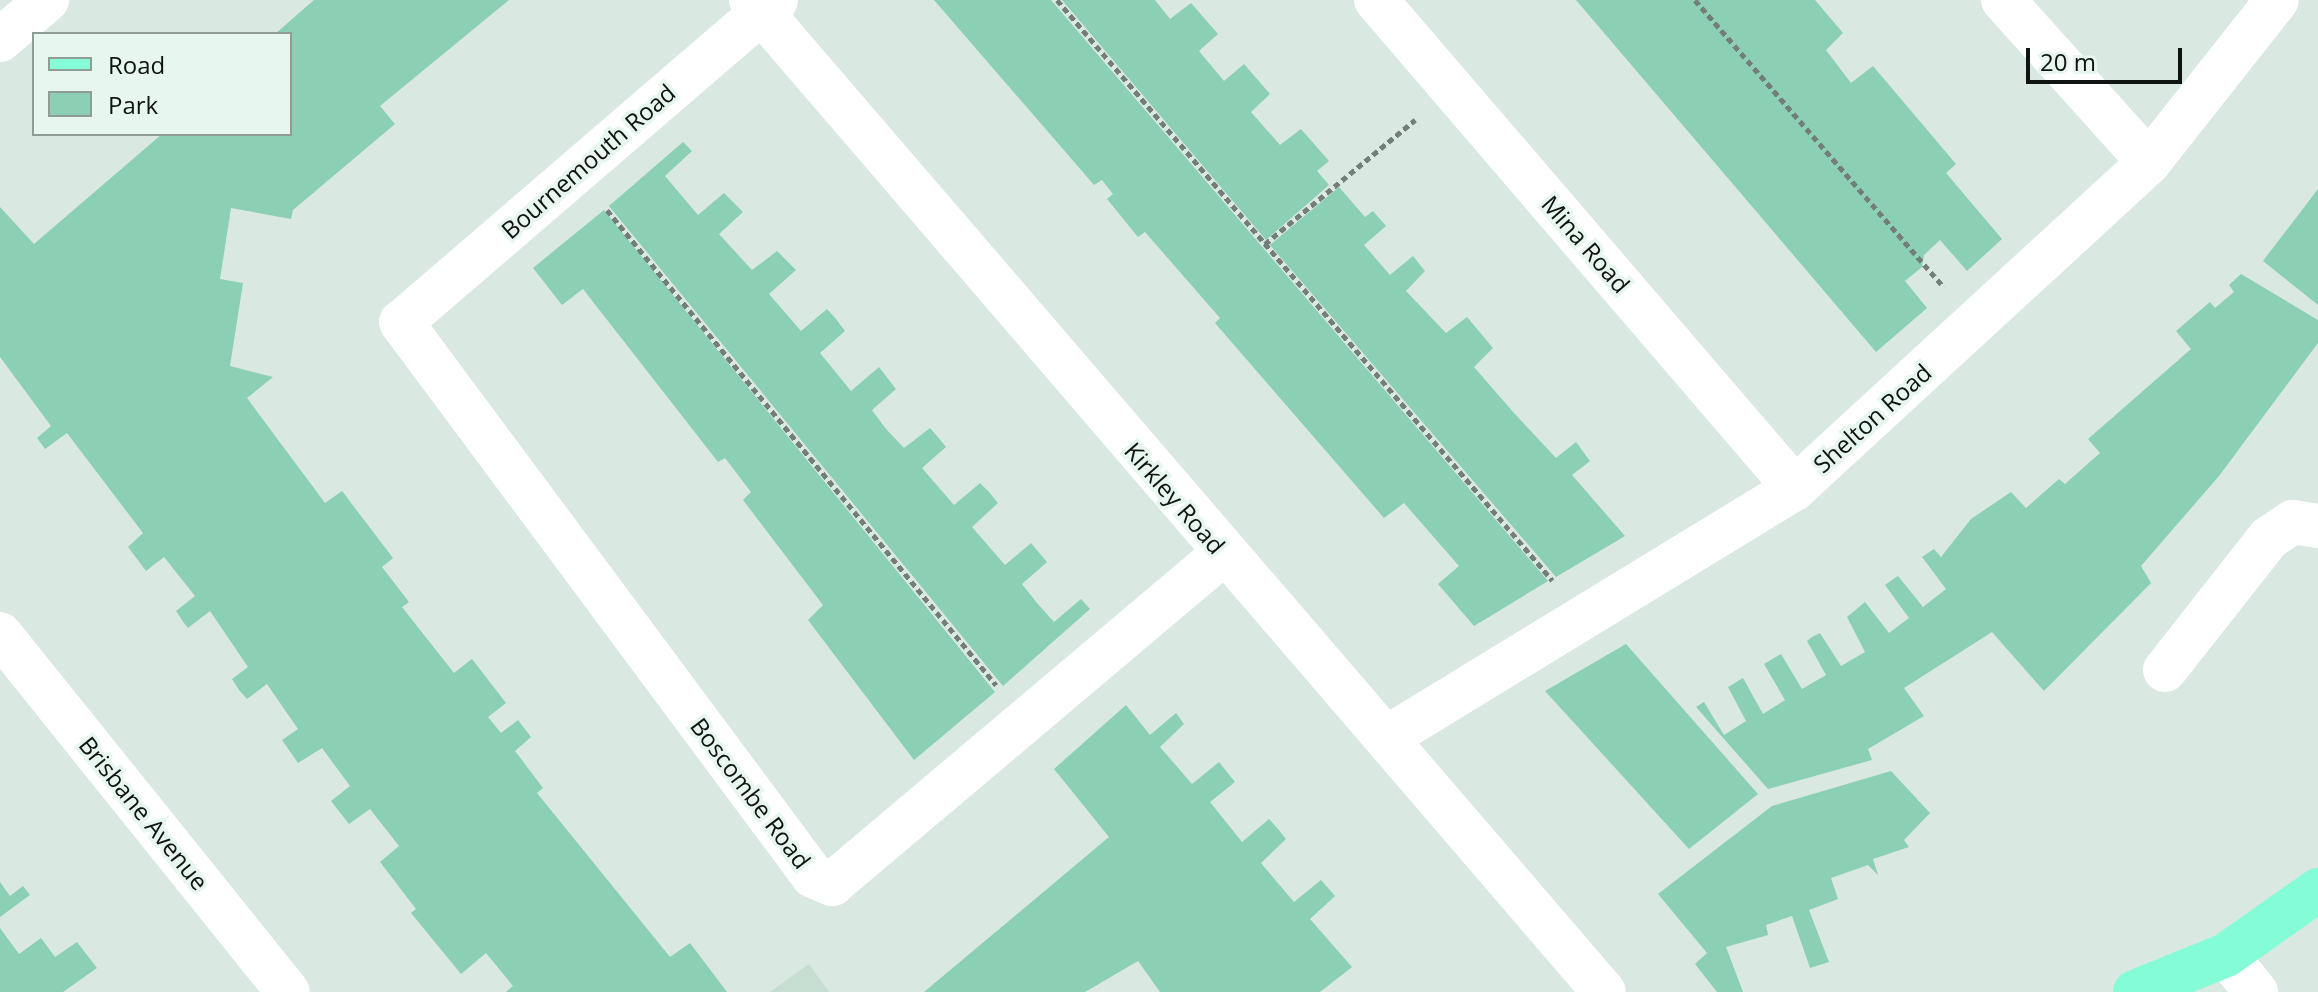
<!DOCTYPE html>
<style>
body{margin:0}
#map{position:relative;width:2318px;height:992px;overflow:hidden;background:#d9e8e1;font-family:"Open Sans",sans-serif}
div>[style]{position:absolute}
.built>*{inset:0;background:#c6ddd2}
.green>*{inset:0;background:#8bd0b4}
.path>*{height:5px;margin-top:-2.5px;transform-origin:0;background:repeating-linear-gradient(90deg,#737d79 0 6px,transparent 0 10px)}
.minor>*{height:44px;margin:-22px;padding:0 22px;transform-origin:22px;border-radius:22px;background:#fff}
.primary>*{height:44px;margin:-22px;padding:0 22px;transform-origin:22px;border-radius:22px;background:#85fcd8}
span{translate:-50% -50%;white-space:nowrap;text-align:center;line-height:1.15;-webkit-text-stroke:7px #e7f6ef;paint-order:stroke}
.street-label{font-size:24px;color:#0f1412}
.legend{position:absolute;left:32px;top:32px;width:260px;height:104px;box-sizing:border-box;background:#e7f6ef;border:2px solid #919c97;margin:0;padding:10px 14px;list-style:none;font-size:24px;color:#0f1412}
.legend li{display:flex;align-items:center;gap:16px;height:40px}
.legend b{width:40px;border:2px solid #919c97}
.scale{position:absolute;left:2026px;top:48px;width:156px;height:36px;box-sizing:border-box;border:4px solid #0f1412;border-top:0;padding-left:10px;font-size:24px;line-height:28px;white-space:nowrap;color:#0f1412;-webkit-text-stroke:6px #e7f6ef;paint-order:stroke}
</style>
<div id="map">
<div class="built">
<div style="clip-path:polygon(809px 964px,829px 992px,770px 992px)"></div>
</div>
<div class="green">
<div style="clip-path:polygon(314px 0,509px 0,380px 106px,395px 124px,293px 210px,291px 219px,231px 208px,220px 279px,243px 283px,230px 366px,273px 377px,247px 398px,325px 503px,342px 491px,393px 558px,382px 567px,409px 602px,402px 607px,454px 673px,472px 659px,506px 703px,488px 717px,501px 733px,518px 720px,531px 737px,515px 751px,543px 788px,537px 793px,670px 957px,690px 943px,727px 992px,506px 992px,513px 986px,486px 953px,461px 974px,411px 913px,416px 909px,380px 862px,399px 846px,370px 809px,349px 824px,331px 801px,350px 786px,322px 748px,298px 763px,282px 740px,298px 729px,267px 684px,247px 699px,239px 690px,232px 679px,248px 667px,210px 611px,188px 628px,184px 623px,176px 611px,195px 596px,164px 557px,146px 571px,128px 547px,143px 533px,67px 433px,45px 449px,37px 438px,51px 426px,0 357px,0 207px,34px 244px,162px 134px,290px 134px,290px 34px,275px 34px)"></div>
<div style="clip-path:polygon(934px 0,1051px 0,1548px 581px,1474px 626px,1438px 584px,1459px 566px,1404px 503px,1384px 518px,1215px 323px,1220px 318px,1145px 232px,1138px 237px,1107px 199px,1113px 194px,1102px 180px,1094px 185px)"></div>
<div style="clip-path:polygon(1062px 0,1155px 0,1170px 19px,1191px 3px,1218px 34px,1199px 51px,1224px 81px,1244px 64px,1270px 94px,1251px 112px,1280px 145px,1301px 129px,1329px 161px,1317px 171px,1329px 185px,1266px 240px)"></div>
<div style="clip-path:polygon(1576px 0,1815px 0,1843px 33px,1826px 50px,1851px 83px,1873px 66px,1956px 164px,1946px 173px,2002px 239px,1967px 271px,1940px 240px,1924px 255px,1922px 267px,1905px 281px,1927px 308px,1876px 352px)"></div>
<div style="clip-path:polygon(683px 142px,692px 151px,665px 176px,698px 215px,724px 193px,743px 212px,719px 234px,752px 270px,777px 251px,796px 270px,769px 294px,801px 331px,827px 309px,836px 319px,845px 331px,820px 353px,851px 391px,879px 367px,896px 389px,872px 410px,886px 429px,904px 448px,930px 428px,937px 436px,946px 447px,922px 468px,954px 505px,980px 483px,989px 492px,998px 503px,972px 527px,1005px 565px,1031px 543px,1047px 562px,1022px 584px,1037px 603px,1054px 622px,1081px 599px,1090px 609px,1003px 686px,609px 206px)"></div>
<div style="clip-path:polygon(1339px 187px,1365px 217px,1373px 211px,1386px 226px,1364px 245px,1390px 275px,1413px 256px,1425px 271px,1406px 291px,1446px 333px,1467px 317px,1493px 348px,1474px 367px,1514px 413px,1556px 458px,1576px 442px,1590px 461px,1572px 475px,1625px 536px,1556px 577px,1270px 245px)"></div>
<div style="clip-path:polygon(2318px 189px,2318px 305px,2263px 261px)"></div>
<div style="clip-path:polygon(604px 210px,995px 692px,914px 760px,808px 620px,823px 605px,743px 500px,751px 492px,725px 458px,718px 462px,583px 289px,562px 305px,533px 268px)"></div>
<div style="clip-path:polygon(2241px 274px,2318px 320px,2318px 343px,2219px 476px,2141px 566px,2151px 583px,2044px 691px,1992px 632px,1904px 688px,1924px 716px,1868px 749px,1872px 760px,1768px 789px,1696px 707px,1704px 702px,1724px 735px,1746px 721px,1728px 687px,1743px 678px,1763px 714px,1785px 700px,1764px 664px,1781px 654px,1802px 689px,1826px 675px,1807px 641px,1812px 637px,1820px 633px,1841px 666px,1865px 652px,1847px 617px,1865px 602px,1889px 633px,1909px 618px,1885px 585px,1892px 580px,1898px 576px,1923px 607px,1946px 589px,1922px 557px,1934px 549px,1941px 557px,1971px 519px,2011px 492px,2026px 508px,2059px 479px,2065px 484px,2100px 453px,2088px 439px,2191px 349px,2176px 331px,2210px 302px,2215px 308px,2234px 292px,2229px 285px)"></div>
<div style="clip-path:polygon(1626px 644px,1758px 794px,1689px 849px,1545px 691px)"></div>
<div style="clip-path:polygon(1126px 705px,1150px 735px,1176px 713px,1184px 724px,1160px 747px,1192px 784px,1219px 762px,1235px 782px,1210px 802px,1242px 842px,1269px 819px,1278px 829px,1286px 839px,1261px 863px,1294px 902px,1321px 880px,1335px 896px,1310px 919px,1352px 967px,1320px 992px,1160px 992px,1138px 961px,1085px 992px,924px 992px,1109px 837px,1054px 769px)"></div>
<div style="clip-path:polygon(1891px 771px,1930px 813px,1904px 840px,1909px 847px,1873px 859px,1878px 875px,1868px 865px,1831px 878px,1838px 899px,1809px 910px,1829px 962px,1810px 968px,1792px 916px,1766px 925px,1768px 935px,1726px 947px,1743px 992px,1717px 992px,1695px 964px,1707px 953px,1658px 894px,1772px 806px)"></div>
<div style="clip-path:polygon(0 882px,10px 896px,23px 886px,30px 895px,0 917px)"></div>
<div style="clip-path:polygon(0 928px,19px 954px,41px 938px,55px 957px,77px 942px,97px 968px,63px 992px,0 992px)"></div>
</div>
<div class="path">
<div style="left:1057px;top:0;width:763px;rotate:49.52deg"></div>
<div style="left:1695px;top:0;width:380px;rotate:49.1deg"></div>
<div style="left:607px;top:210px;width:614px;rotate:50.68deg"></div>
<div style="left:1265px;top:244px;width:195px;rotate:-39.6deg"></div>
</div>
<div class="minor">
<div style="left:751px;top:0;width:1308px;rotate:49.31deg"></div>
<div style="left:776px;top:0;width:494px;rotate:139.3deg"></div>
<div style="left:401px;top:322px;width:690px;rotate:53.36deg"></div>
<div style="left:813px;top:876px;width:21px;rotate:23deg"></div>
<div style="left:832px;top:884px;width:512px;rotate:-40.16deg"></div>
<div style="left:1376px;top:0;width:643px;rotate:49.35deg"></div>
<div style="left:2003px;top:0;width:218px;rotate:48deg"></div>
<div style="left:0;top:40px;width:62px;rotate:-40.4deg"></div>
<div style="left:0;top:634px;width:459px;rotate:51.2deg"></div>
<div style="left:2165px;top:670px;width:168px;rotate:-51.8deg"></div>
<div style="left:2269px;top:538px;width:29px;rotate:-34deg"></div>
<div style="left:2293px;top:522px;width:25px;rotate:9deg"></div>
<div style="left:1386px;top:738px;width:479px;rotate:-31.4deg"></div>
<div style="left:1795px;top:488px;width:481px;rotate:-42.6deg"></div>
<div style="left:2149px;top:162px;width:206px;rotate:-51.7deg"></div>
<div style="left:2226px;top:955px;width:48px;rotate:51deg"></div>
</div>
<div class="primary">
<div style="left:2135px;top:992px;width:98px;rotate:-22.1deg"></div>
<div style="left:2226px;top:955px;width:113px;rotate:-35.2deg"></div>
</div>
<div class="street-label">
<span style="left:588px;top:161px;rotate:-41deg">Bournemouth Road</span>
<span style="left:1586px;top:244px;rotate:49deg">Mina Road</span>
<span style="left:1872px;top:418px;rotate:-42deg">Shelton Road</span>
<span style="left:1175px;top:498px;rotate:49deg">Kirkley Road</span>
<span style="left:751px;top:793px;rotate:53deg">Boscombe Road</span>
<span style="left:144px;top:813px;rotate:51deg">Brisbane Avenue</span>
</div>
<ul class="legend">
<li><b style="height:10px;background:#85fcd8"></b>Road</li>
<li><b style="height:22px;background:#8bd0b4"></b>Park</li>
</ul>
<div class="scale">20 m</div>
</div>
